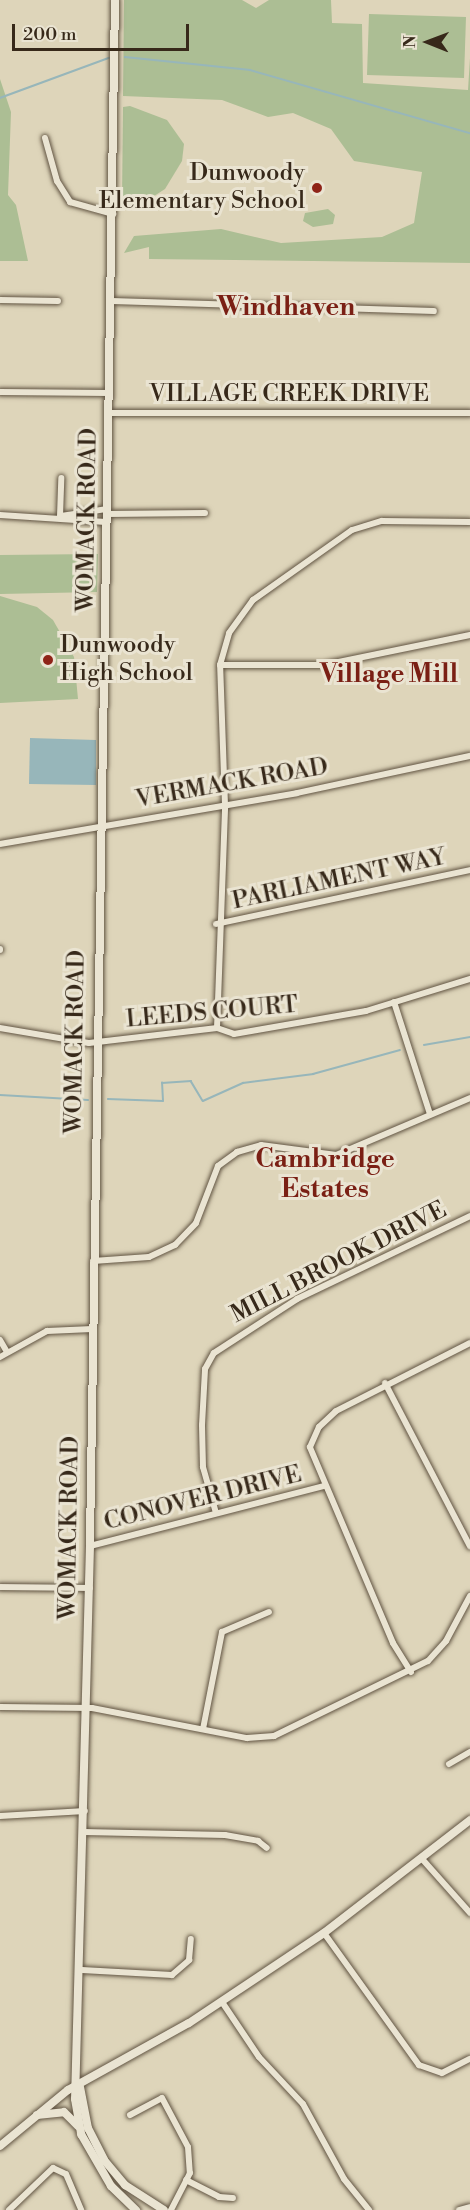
<!DOCTYPE html>
<style>
body{margin:0}
#map{position:relative;width:470px;height:2210px;overflow:hidden;background:#ded5ba;font-family:"Libre Bodoni",serif}
div>[style]{position:absolute}
.green>*{inset:0;background:#acbe94}
.water>*{inset:0;background:#97b6ba}
.stream>*{height:1.5px;margin:-0.75px;padding:0 0.75px;transform-origin:0.75px;border-radius:0.75px;background:#97b6ba}
.roads{filter:drop-shadow(0 0 2px #615442) drop-shadow(0 0 2px #615442)}
.street>*{height:6px;margin:-3px;padding:0 3px;transform-origin:3px;border-radius:3px;background:#eae4d2}
.secondary>*{height:8px;margin:-4px;padding:0 4px;transform-origin:4px;border-radius:4px;background:#eae4d2}
.dots>*{width:16px;height:16px;translate:-50% -50%;box-sizing:border-box;border:3px solid #eae4d2;border-radius:50%}
span{translate:-50% -50%;white-space:nowrap;text-align:center;line-height:1.15;-webkit-text-stroke:6px #eae4d2;paint-order:stroke}
.poi-label{font-size:24px;color:#37291a}
.right{translate:-100% -50%;text-align:right}
.left{translate:0 -50%;text-align:left}
.street-label{font-size:24px;color:#37291a}
.neighbourhood-label{font-size:26px;color:#7a1f14;font-weight:700}
.north{position:absolute;left:398px;top:12px;width:60px;height:60px;-webkit-text-stroke:4px #eae4d2;paint-order:stroke;rotate:271deg;font-size:16px;font-weight:700;line-height:24px;text-align:center;color:#37291a}
.north::after{content:'';display:block;margin:auto;width:21px;height:27px;background:#37291a;clip-path:polygon(50% 0,100% 100%,50% 72%,0 100%)}
.scale{position:absolute;left:12px;top:24px;width:177px;height:27px;box-sizing:border-box;border:3px solid #37291a;border-top:0;padding-left:8px;font-size:18px;line-height:21px;white-space:nowrap;color:#37291a;-webkit-text-stroke:4px #eae4d2;paint-order:stroke}
</style>
<div id="map">
<div class="green">
<div style="clip-path:polygon(124px 0,242px 0,256px 8px,269px 0,331px 0,332px 23px,362px 24px,363px 83px,468px 90px,470px 58px,470px 263px,149px 259px,149px 247px,124px 253px,134px 236px,221px 229px,281px 243px,382px 237px,414px 223px,422px 172px,354px 161px,331px 129px,293px 113px,268px 117px,222px 100px,123px 96px)"></div>
<div style="clip-path:polygon(369px 14px,466px 17px,464px 78px,367px 75px)"></div>
<div style="clip-path:polygon(0 79px,11px 112px,8px 195px,16px 205px,28px 261px,0 261px)"></div>
<div style="clip-path:polygon(130px 106px,167px 120px,184px 144px,182px 161px,165px 189px,134px 209px,122px 202px,123px 107px)"></div>
<div style="clip-path:polygon(328px 209px,335px 215px,333px 224px,313px 227px,303px 221px,305px 213px)"></div>
<div style="clip-path:polygon(98px 554px,97px 592px,0 594px,0 555px)"></div>
<div style="clip-path:polygon(0 596px,37px 607px,53px 620px,74px 657px,78px 699px,0 703px)"></div>
</div>
<div class="water">
<div style="clip-path:polygon(30px 738px,96px 740px,96px 785px,29px 784px)"></div>
</div>
<div class="stream">
<div style="left:125px;top:57px;width:126px;rotate:5.9deg"></div>
<div style="left:250px;top:70px;width:229px;rotate:16deg"></div>
<div style="left:0;top:98px;width:116px;rotate:-20.2deg"></div>
<div style="left:424px;top:1045px;width:47px;rotate:-9.9deg"></div>
<div style="left:0;top:1095px;width:88px;rotate:3.3deg"></div>
<div style="left:108px;top:1099px;width:55px;rotate:2.1deg"></div>
<div style="left:163px;top:1101px;width:18px;rotate:-93deg"></div>
<div style="left:162px;top:1083px;width:29px;rotate:-4deg"></div>
<div style="left:191px;top:1081px;width:23px;rotate:59deg"></div>
<div style="left:203px;top:1101px;width:44px;rotate:-24.2deg"></div>
<div style="left:243px;top:1083px;width:71px;rotate:-7.3deg"></div>
<div style="left:313px;top:1074px;width:90px;rotate:-15.4deg"></div>
</div>
<div class="roads">
<div class="street">
<div style="left:45px;top:138px;width:45px;rotate:74.4deg"></div>
<div style="left:57px;top:181px;width:25px;rotate:58deg"></div>
<div style="left:70px;top:202px;width:45px;rotate:15.6deg"></div>
<div style="left:0;top:300px;width:58px;rotate:1deg"></div>
<div style="left:112px;top:301px;width:322px;rotate:1.8deg"></div>
<div style="left:0;top:392px;width:109px;rotate:0.5deg"></div>
<div style="left:109px;top:413px;width:361px"></div>
<div style="left:107px;top:514px;width:98px;rotate:-0.6deg"></div>
<div style="left:0;top:515px;width:106px;rotate:3.8deg"></div>
<div style="left:60px;top:516px;width:38px;rotate:-88deg"></div>
<div style="left:61px;top:516px;width:47px;rotate:-8.7deg"></div>
<div style="left:220px;top:665px;width:104px"></div>
<div style="left:324px;top:665px;width:149px;rotate:-11.6deg"></div>
<div style="left:0;top:844px;width:301px;rotate:-9.7deg"></div>
<div style="left:297px;top:793px;width:177px;rotate:-12.1deg"></div>
<div style="left:216px;top:924px;width:260px;rotate:-12deg"></div>
<div style="left:0;top:950px;width:1px;rotate:-90deg"></div>
<div style="left:394px;top:1002px;width:118px;rotate:72.2deg"></div>
<div style="left:0;top:1028px;width:90px;rotate:9.6deg"></div>
<div style="left:89px;top:1043px;width:129px;rotate:-6.7deg"></div>
<div style="left:217px;top:1028px;width:18px;rotate:19deg"></div>
<div style="left:234px;top:1034px;width:134px;rotate:-9.9deg"></div>
<div style="left:366px;top:1011px;width:109px;rotate:-17.1deg"></div>
<div style="left:217px;top:1028px;width:223px;rotate:-87.9deg"></div>
<div style="left:225px;top:805px;width:140px;rotate:-92deg"></div>
<div style="left:220px;top:665px;width:33px;rotate:-74deg"></div>
<div style="left:229px;top:633px;width:41px;rotate:-54deg"></div>
<div style="left:253px;top:600px;width:121px;rotate:-35.3deg"></div>
<div style="left:352px;top:530px;width:31px;rotate:-17deg"></div>
<div style="left:382px;top:521px;width:88px;rotate:0.7deg"></div>
<div style="left:93px;top:1261px;width:56px;rotate:-4.1deg"></div>
<div style="left:149px;top:1257px;width:29px;rotate:-25deg"></div>
<div style="left:175px;top:1245px;width:30px;rotate:-46deg"></div>
<div style="left:196px;top:1223px;width:61px;rotate:-68.9deg"></div>
<div style="left:218px;top:1166px;width:24px;rotate:-36deg"></div>
<div style="left:237px;top:1152px;width:25px;rotate:-16deg"></div>
<div style="left:261px;top:1145px;width:76px;rotate:7.6deg"></div>
<div style="left:336px;top:1155px;width:146px;rotate:-23deg"></div>
<div style="left:0;top:1340px;width:14px;rotate:60deg"></div>
<div style="left:0;top:1357px;width:54px;rotate:-29deg"></div>
<div style="left:47px;top:1331px;width:45px;rotate:-2.5deg"></div>
<div style="left:385px;top:1383px;width:184px;rotate:62.5deg"></div>
<div style="left:216px;top:1513px;width:48px;rotate:-105.8deg"></div>
<div style="left:203px;top:1467px;width:42px;rotate:-91.4deg"></div>
<div style="left:202px;top:1425px;width:56px;rotate:-86.9deg"></div>
<div style="left:205px;top:1369px;width:18px;rotate:-61deg"></div>
<div style="left:214px;top:1353px;width:99px;rotate:-33deg"></div>
<div style="left:297px;top:1299px;width:192px;rotate:-25.6deg"></div>
<div style="left:90px;top:1546px;width:242px;rotate:-14.4deg"></div>
<div style="left:0;top:1587px;width:90px;rotate:0.6deg"></div>
<div style="left:411px;top:1672px;width:34px;rotate:-122deg"></div>
<div style="left:393px;top:1643px;width:213px;rotate:-113deg"></div>
<div style="left:310px;top:1447px;width:22px;rotate:-66deg"></div>
<div style="left:319px;top:1427px;width:23px;rotate:-43deg"></div>
<div style="left:336px;top:1411px;width:150px;rotate:-26.9deg"></div>
<div style="left:0;top:1707px;width:92px;rotate:0.6deg"></div>
<div style="left:92px;top:1708px;width:158px;rotate:11deg"></div>
<div style="left:247px;top:1738px;width:27px;rotate:-4deg"></div>
<div style="left:274px;top:1736px;width:171px;rotate:-26deg"></div>
<div style="left:428px;top:1661px;width:27px;rotate:-48deg"></div>
<div style="left:446px;top:1641px;width:51px;rotate:-61.9deg"></div>
<div style="left:203px;top:1729px;width:99px;rotate:-78.9deg"></div>
<div style="left:222px;top:1632px;width:51px;rotate:-23.1deg"></div>
<div style="left:449px;top:1764px;width:24px;rotate:-30deg"></div>
<div style="left:0;top:1816px;width:85px;rotate:-3.4deg"></div>
<div style="left:84px;top:1832px;width:141px;rotate:1.2deg"></div>
<div style="left:225px;top:1835px;width:34px;rotate:10deg"></div>
<div style="left:258px;top:1841px;width:11px;rotate:38deg"></div>
<div style="left:423px;top:1860px;width:71px;rotate:48.4deg"></div>
<div style="left:324px;top:1933px;width:163px;rotate:54.3deg"></div>
<div style="left:419px;top:2065px;width:24px;rotate:19deg"></div>
<div style="left:442px;top:2073px;width:31px;rotate:-27deg"></div>
<div style="left:82px;top:1970px;width:90px;rotate:3.2deg"></div>
<div style="left:172px;top:1975px;width:23px;rotate:-41deg"></div>
<div style="left:189px;top:1960px;width:21px;rotate:-85deg"></div>
<div style="left:222px;top:2002px;width:66px;rotate:56.1deg"></div>
<div style="left:259px;top:2057px;width:64px;rotate:46.9deg"></div>
<div style="left:303px;top:2104px;width:85px;rotate:61.3deg"></div>
<div style="left:344px;top:2179px;width:40px;rotate:51deg"></div>
<div style="left:130px;top:2115px;width:36px;rotate:-28deg"></div>
<div style="left:162px;top:2098px;width:55px;rotate:62deg"></div>
<div style="left:188px;top:2147px;width:26px;rotate:86deg"></div>
<div style="left:190px;top:2173px;width:42px;rotate:117.2deg"></div>
<div style="left:186px;top:2180px;width:37px;rotate:27deg"></div>
<div style="left:219px;top:2197px;width:14px;rotate:4deg"></div>
<div style="left:9px;top:2210px;width:61px;rotate:-43.7deg"></div>
<div style="left:53px;top:2168px;width:14px;rotate:25deg"></div>
<div style="left:66px;top:2174px;width:39px;rotate:67deg"></div>
<div style="left:459px;top:2210px;width:11px;rotate:-15deg"></div>
</div>
<div class="secondary">
<div style="left:115px;top:0;width:1546px;rotate:90.93deg"></div>
<div style="left:90px;top:1546px;width:553px;rotate:91.55deg"></div>
<div style="left:75px;top:2099px;width:36px;rotate:80deg"></div>
<div style="left:81px;top:2134px;width:60px;rotate:60deg"></div>
<div style="left:111px;top:2186px;width:35px;rotate:44deg"></div>
<div style="left:80px;top:2087px;width:42px;rotate:79deg"></div>
<div style="left:88px;top:2128px;width:36px;rotate:63deg"></div>
<div style="left:104px;top:2160px;width:33px;rotate:50deg"></div>
<div style="left:125px;top:2185px;width:46px;rotate:32.7deg"></div>
<div style="left:37px;top:2115px;width:27px;rotate:-6deg"></div>
<div style="left:64px;top:2112px;width:20px;rotate:45deg"></div>
<div style="left:0;top:2146px;width:88px;rotate:-39.5deg"></div>
<div style="left:68px;top:2090px;width:138px;rotate:-29deg"></div>
<div style="left:189px;top:2023px;width:162px;rotate:-33.7deg"></div>
<div style="left:324px;top:1933px;width:185px;rotate:-37.7deg"></div>
</div>
</div>
<div class="dots">
<div style="left:317px;top:188px;background:#8f2418"></div>
<div style="left:48px;top:660px;background:#8f2418"></div>
</div>
<div class="poi-label">
<span class="right" style="left:305px;top:188px">Dunwoody<br>Elementary School</span>
<span class="left" style="left:60px;top:660px">Dunwoody<br>High School</span>
</div>
<div class="street-label">
<span style="left:289px;top:395px">VILLAGE CREEK DRIVE</span>
<span style="left:88px;top:520px;rotate:-89deg">WOMACK ROAD</span>
<span style="left:232px;top:784px;rotate:-10deg">VERMACK ROAD</span>
<span style="left:339px;top:880px;rotate:-12deg">PARLIAMENT WAY</span>
<span style="left:212px;top:1013px;rotate:-5deg">LEEDS COURT</span>
<span style="left:76px;top:1042px;rotate:-89deg">WOMACK ROAD</span>
<span style="left:339px;top:1263px;rotate:-27deg">MILL BROOK DRIVE</span>
<span style="left:203px;top:1499px;rotate:-14deg">CONOVER DRIVE</span>
<span style="left:70px;top:1528px;rotate:-89deg">WOMACK ROAD</span>
</div>
<div class="neighbourhood-label">
<span style="left:286px;top:308px">Windhaven</span>
<span style="left:389px;top:675px">Village Mill</span>
<span style="left:325px;top:1175px">Cambridge<br>Estates</span>
</div>
<div class="north">N</div>
<div class="scale">200 m</div>
</div>
